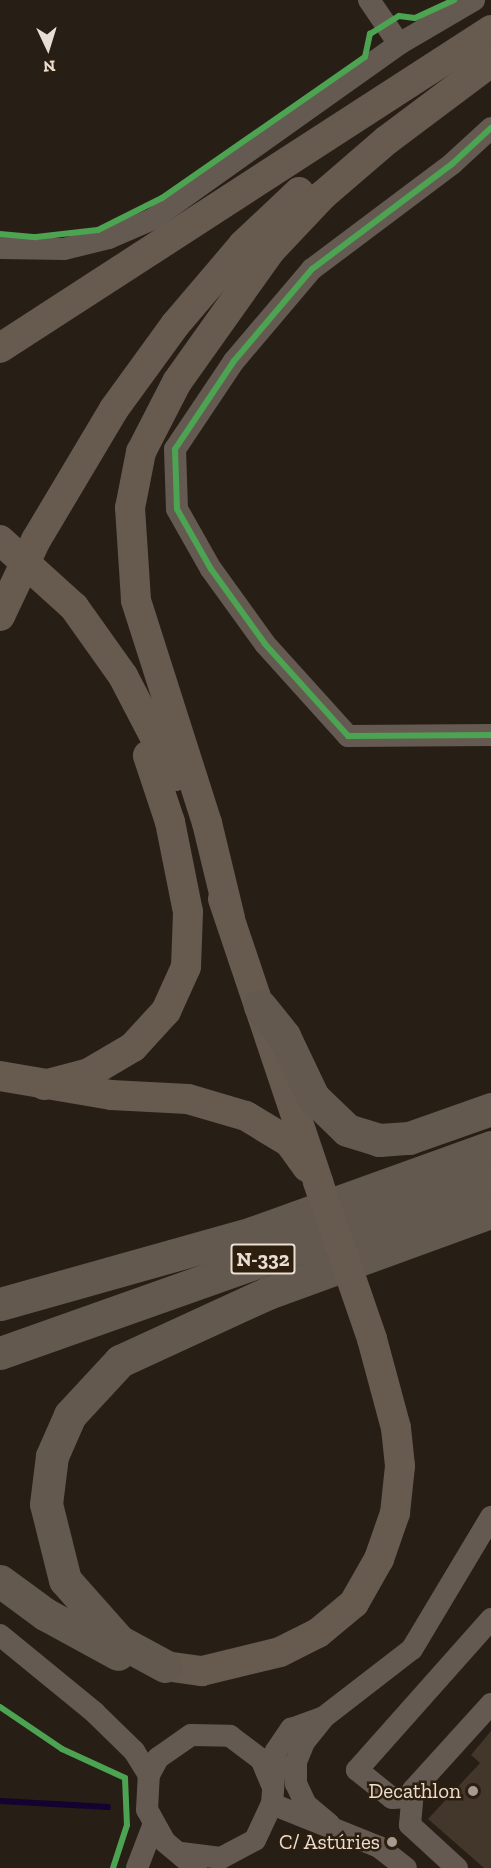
<!DOCTYPE html>
<meta charset="utf-8">
<style>
body{margin:0}
#map{position:relative;width:491px;height:1868px;overflow:hidden;background:#271e15;font-family:"Zilla Slab",serif}
div>[style]{position:absolute}
.stream>*{height:6px;margin:-3px;padding:0 3px;transform-origin:3px;border-radius:3px;background:#120331}
.building>*{inset:0;background:#42372a}
.minor>*{height:22px;margin:-11px;padding:0 11px;transform-origin:11px;border-radius:11px;background:#645a51}
.major>*{height:30px;margin:-15px;padding:0 15px;transform-origin:15px;border-radius:15px;background:#675a4e}
.highway>*{height:33px;margin:-16.5px;padding:0 16.5px;transform-origin:16.5px;border-radius:16.5px;background:#63594e}
.major-bridge>*{height:30px;margin:-15px;padding:0 15px;transform-origin:15px;border-radius:15px;background:#675a4e}
.cycleway>*{height:6px;margin:-3px;padding:0 3px;transform-origin:3px;border-radius:3px;background:#4ca352}
.dots>*{width:16px;height:16px;translate:-50% -50%;box-sizing:border-box;border:3px solid #2e1e0e;border-radius:50%}
span{translate:-50% -50%;white-space:nowrap;text-align:center;line-height:1.15;-webkit-text-stroke:5px #2e1e0e;paint-order:stroke}
.shield-label span{padding:2px 4px;background:#2e1e0e;border:2px solid;border-radius:4px;-webkit-text-stroke-width:0}
.shield-label{font-size:20px;color:#e9ded4;font-weight:700}
.poi-label{font-size:21px;color:#e9ded4}
.right{translate:-100% -50%;text-align:right}
.north{position:absolute;left:18px;top:18px;width:60px;height:60px;-webkit-text-stroke:4px #2e1e0e;paint-order:stroke;rotate:176deg;font-size:16px;font-weight:700;line-height:24px;text-align:center;color:#e9ded4}
.north::after{content:'';display:block;margin:auto;width:21px;height:27px;background:#e9ded4;clip-path:polygon(50% 0,100% 100%,50% 72%,0 100%)}
</style>
<div id="map">
<div class="stream">
<div style="left:0;top:1801px;width:108px;rotate:3.2deg"></div>
</div>
<div class="building">
<div style="clip-path:polygon(491px 1731px,491px 1868px,484px 1868px,428px 1819px,480px 1763px,471px 1755px)"></div>
</div>
<div class="minor">
<div style="left:369px;top:0;width:53px;rotate:55.7deg"></div>
<div style="left:491px;top:128px;width:53px;rotate:137.3deg"></div>
<div style="left:452px;top:164px;width:175px;rotate:143.1deg"></div>
<div style="left:312px;top:269px;width:121px;rotate:130.3deg"></div>
<div style="left:234px;top:361px;width:106px;rotate:123.8deg"></div>
<div style="left:175px;top:449px;width:60px;rotate:88.1deg"></div>
<div style="left:177px;top:509px;width:69px;rotate:60.5deg"></div>
<div style="left:211px;top:569px;width:92px;rotate:54.2deg"></div>
<div style="left:265px;top:644px;width:124px;rotate:47.9deg"></div>
<div style="left:348px;top:736px;width:143px;rotate:-0.4deg"></div>
<div style="left:0;top:248px;width:64px;rotate:0.9deg"></div>
<div style="left:64px;top:249px;width:46px;rotate:-13.7deg"></div>
<div style="left:109px;top:238px;width:48px;rotate:-23.4deg"></div>
<div style="left:153px;top:219px;width:302px;rotate:-35.4deg"></div>
<div style="left:399px;top:44px;width:87px;rotate:-30.4deg"></div>
<div style="left:0;top:1635px;width:122px;rotate:39.3deg"></div>
<div style="left:94px;top:1712px;width:56px;rotate:44.3deg"></div>
<div style="left:134px;top:1751px;width:28px;rotate:58deg"></div>
<div style="left:411px;top:1797px;width:19px;rotate:177deg"></div>
<div style="left:392px;top:1798px;width:45px;rotate:-141.3deg"></div>
<div style="left:357px;top:1770px;width:202px;rotate:-48.4deg"></div>
<div style="left:272px;top:1804px;width:115px;rotate:21.9deg"></div>
<div style="left:379px;top:1847px;width:34px;rotate:38deg"></div>
<div style="left:329px;top:1824px;width:30px;rotate:-140deg"></div>
<div style="left:306px;top:1805px;width:23px;rotate:-115deg"></div>
<div style="left:296px;top:1784px;width:22px;rotate:-90deg"></div>
<div style="left:296px;top:1762px;width:22px;rotate:-68deg"></div>
<div style="left:304px;top:1742px;width:32px;rotate:-51deg"></div>
<div style="left:324px;top:1717px;width:111px;rotate:-37.7deg"></div>
<div style="left:412px;top:1649px;width:154px;rotate:-59.1deg"></div>
<div style="left:181px;top:1853px;width:40px;rotate:7.1deg"></div>
<div style="left:221px;top:1858px;width:38px;rotate:-28deg"></div>
<div style="left:255px;top:1840px;width:40px;rotate:-65deg"></div>
<div style="left:272px;top:1804px;width:53px;rotate:-85.7deg"></div>
<div style="left:276px;top:1751px;width:27px;rotate:-56deg"></div>
<div style="left:291px;top:1729px;width:35px;rotate:-20deg"></div>
<div style="left:137px;top:1868px;width:45px;rotate:-69.1deg"></div>
<div style="left:196px;top:1868px;width:40px;rotate:-140deg"></div>
<div style="left:165px;top:1842px;width:37px;rotate:-119deg"></div>
<div style="left:147px;top:1810px;width:35px;rotate:-87deg"></div>
<div style="left:149px;top:1775px;width:19px;rotate:-62deg"></div>
<div style="left:158px;top:1758px;width:40px;rotate:-34.9deg"></div>
<div style="left:191px;top:1735px;width:39px;rotate:1deg"></div>
<div style="left:230px;top:1736px;width:39px;rotate:37deg"></div>
<div style="left:261px;top:1759px;width:28px;rotate:67deg"></div>
<div style="left:457px;top:1868px;width:64px;rotate:-137.5deg"></div>
<div style="left:410px;top:1825px;width:35px;rotate:-85deg"></div>
<div style="left:413px;top:1790px;width:116px;rotate:-47.8deg"></div>
</div>
<div class="major">
<div style="left:0;top:348px;width:585px;rotate:-32.93deg"></div>
<div style="left:74px;top:607px;width:85px;rotate:54.6deg"></div>
<div style="left:123px;top:676px;width:113px;rotate:62.5deg"></div>
<div style="left:0;top:616px;width:84px;rotate:-64.7deg"></div>
<div style="left:36px;top:540px;width:152px;rotate:-59.2deg"></div>
<div style="left:114px;top:409px;width:104px;rotate:-54deg"></div>
<div style="left:175px;top:325px;width:105px;rotate:-49.6deg"></div>
<div style="left:243px;top:245px;width:77px;rotate:-43.4deg"></div>
<div style="left:223px;top:899px;width:299px;rotate:71.4deg"></div>
<div style="left:230px;top:918px;width:98px;rotate:-103.6deg"></div>
<div style="left:207px;top:823px;width:234px;rotate:-107.7deg"></div>
<div style="left:136px;top:600px;width:92px;rotate:-93.7deg"></div>
<div style="left:130px;top:508px;width:57px;rotate:-78.9deg"></div>
<div style="left:141px;top:452px;width:79px;rotate:-62.8deg"></div>
<div style="left:177px;top:382px;width:161px;rotate:-54.6deg"></div>
<div style="left:270px;top:251px;width:77px;rotate:-46.6deg"></div>
<div style="left:323px;top:195px;width:84px;rotate:-40.7deg"></div>
<div style="left:387px;top:140px;width:130px;rotate:-36.9deg"></div>
<div style="left:0;top:1076px;width:113px;rotate:9.7deg"></div>
<div style="left:111px;top:1095px;width:77px;rotate:3deg"></div>
<div style="left:188px;top:1099px;width:60px;rotate:16.3deg"></div>
<div style="left:246px;top:1116px;width:50px;rotate:31.2deg"></div>
<div style="left:289px;top:1142px;width:31px;rotate:54deg"></div>
<div style="left:44px;top:1085px;width:47px;rotate:-14.9deg"></div>
<div style="left:89px;top:1073px;width:51px;rotate:-30.6deg"></div>
<div style="left:133px;top:1047px;width:49px;rotate:-47.5deg"></div>
<div style="left:166px;top:1011px;width:48px;rotate:-65.6deg"></div>
<div style="left:186px;top:967px;width:55px;rotate:-87.9deg"></div>
<div style="left:188px;top:912px;width:92px;rotate:-101.3deg"></div>
<div style="left:170px;top:822px;width:70px;rotate:-108.4deg"></div>
<div style="left:165px;top:1666px;width:37px;rotate:8deg"></div>
<div style="left:202px;top:1671px;width:80px;rotate:-13.7deg"></div>
<div style="left:280px;top:1652px;width:42px;rotate:-26.6deg"></div>
<div style="left:318px;top:1633px;width:47px;rotate:-39.8deg"></div>
<div style="left:354px;top:1603px;width:51px;rotate:-60.4deg"></div>
<div style="left:379px;top:1559px;width:49px;rotate:-70.8deg"></div>
<div style="left:395px;top:1513px;width:47px;rotate:-83.9deg"></div>
<div style="left:400px;top:1466px;width:38px;rotate:-96deg"></div>
<div style="left:396px;top:1428px;width:92px;rotate:-105.1deg"></div>
</div>
<div class="highway">
<div style="left:260px;top:1006px;width:38px;rotate:51deg"></div>
<div style="left:284px;top:1036px;width:68px;rotate:64.6deg"></div>
<div style="left:313px;top:1097px;width:47px;rotate:44.1deg"></div>
<div style="left:347px;top:1130px;width:34px;rotate:17deg"></div>
<div style="left:379px;top:1140px;width:30px;rotate:-4deg"></div>
<div style="left:409px;top:1138px;width:87px;rotate:-19.5deg"></div>
<div style="left:0;top:1304px;width:262px;rotate:-15.7deg"></div>
<div style="left:252px;top:1233px;width:254px;rotate:-19.8deg"></div>
<div style="left:0;top:1353px;width:521px;rotate:-19.51deg"></div>
<div style="left:0;top:1581px;width:56px;rotate:36.3deg"></div>
<div style="left:45px;top:1614px;width:83px;rotate:28.7deg"></div>
<div style="left:165px;top:1666px;width:52px;rotate:-151.5deg"></div>
<div style="left:119px;top:1641px;width:81px;rotate:-131.5deg"></div>
<div style="left:65px;top:1580px;width:78px;rotate:-104deg"></div>
<div style="left:46px;top:1504px;width:48px;rotate:-82.9deg"></div>
<div style="left:52px;top:1456px;width:45px;rotate:-66.3deg"></div>
<div style="left:70px;top:1415px;width:74px;rotate:-47.2deg"></div>
<div style="left:120px;top:1361px;width:163px;rotate:-24.7deg"></div>
<div style="left:268px;top:1293px;width:237px;rotate:-20deg"></div>
</div>
<div class="major-bridge">
<div style="left:0;top:540px;width:100px;rotate:42.2deg"></div>
<div style="left:318px;top:1182px;width:166px;rotate:71deg"></div>
</div>
<div class="cycleway">
<div style="left:491px;top:128px;width:53px;rotate:137.3deg"></div>
<div style="left:452px;top:164px;width:175px;rotate:143.1deg"></div>
<div style="left:312px;top:269px;width:121px;rotate:130.3deg"></div>
<div style="left:234px;top:361px;width:106px;rotate:123.8deg"></div>
<div style="left:175px;top:449px;width:60px;rotate:88.1deg"></div>
<div style="left:177px;top:509px;width:69px;rotate:60.5deg"></div>
<div style="left:211px;top:569px;width:92px;rotate:54.2deg"></div>
<div style="left:265px;top:644px;width:124px;rotate:47.9deg"></div>
<div style="left:348px;top:736px;width:143px;rotate:-0.4deg"></div>
<div style="left:0;top:234px;width:36px;rotate:5deg"></div>
<div style="left:36px;top:237px;width:62px;rotate:-6.4deg"></div>
<div style="left:98px;top:230px;width:72px;rotate:-26.6deg"></div>
<div style="left:162px;top:198px;width:247px;rotate:-34.8deg"></div>
<div style="left:365px;top:57px;width:24px;rotate:-78deg"></div>
<div style="left:370px;top:34px;width:34px;rotate:-32deg"></div>
<div style="left:399px;top:16px;width:16px;rotate:7deg"></div>
<div style="left:415px;top:18px;width:43px;rotate:-24.8deg"></div>
<div style="left:0;top:1707px;width:75px;rotate:34.1deg"></div>
<div style="left:62px;top:1749px;width:69px;rotate:24.7deg"></div>
<div style="left:125px;top:1778px;width:47px;rotate:87.6deg"></div>
<div style="left:127px;top:1825px;width:45px;rotate:108deg"></div>
</div>
<div class="dots">
<div style="left:473px;top:1791px;background:#a59b91"></div>
<div style="left:392px;top:1842px;background:#a59b91"></div>
</div>
<div class="shield-label">
<span style="left:263px;top:1259px">N-332</span>
</div>
<div class="poi-label">
<span class="right" style="left:461px;top:1791px">Decathlon</span>
<span class="right" style="left:380px;top:1842px">C/ Astúries</span>
</div>
<div class="north">N</div>
</div>
